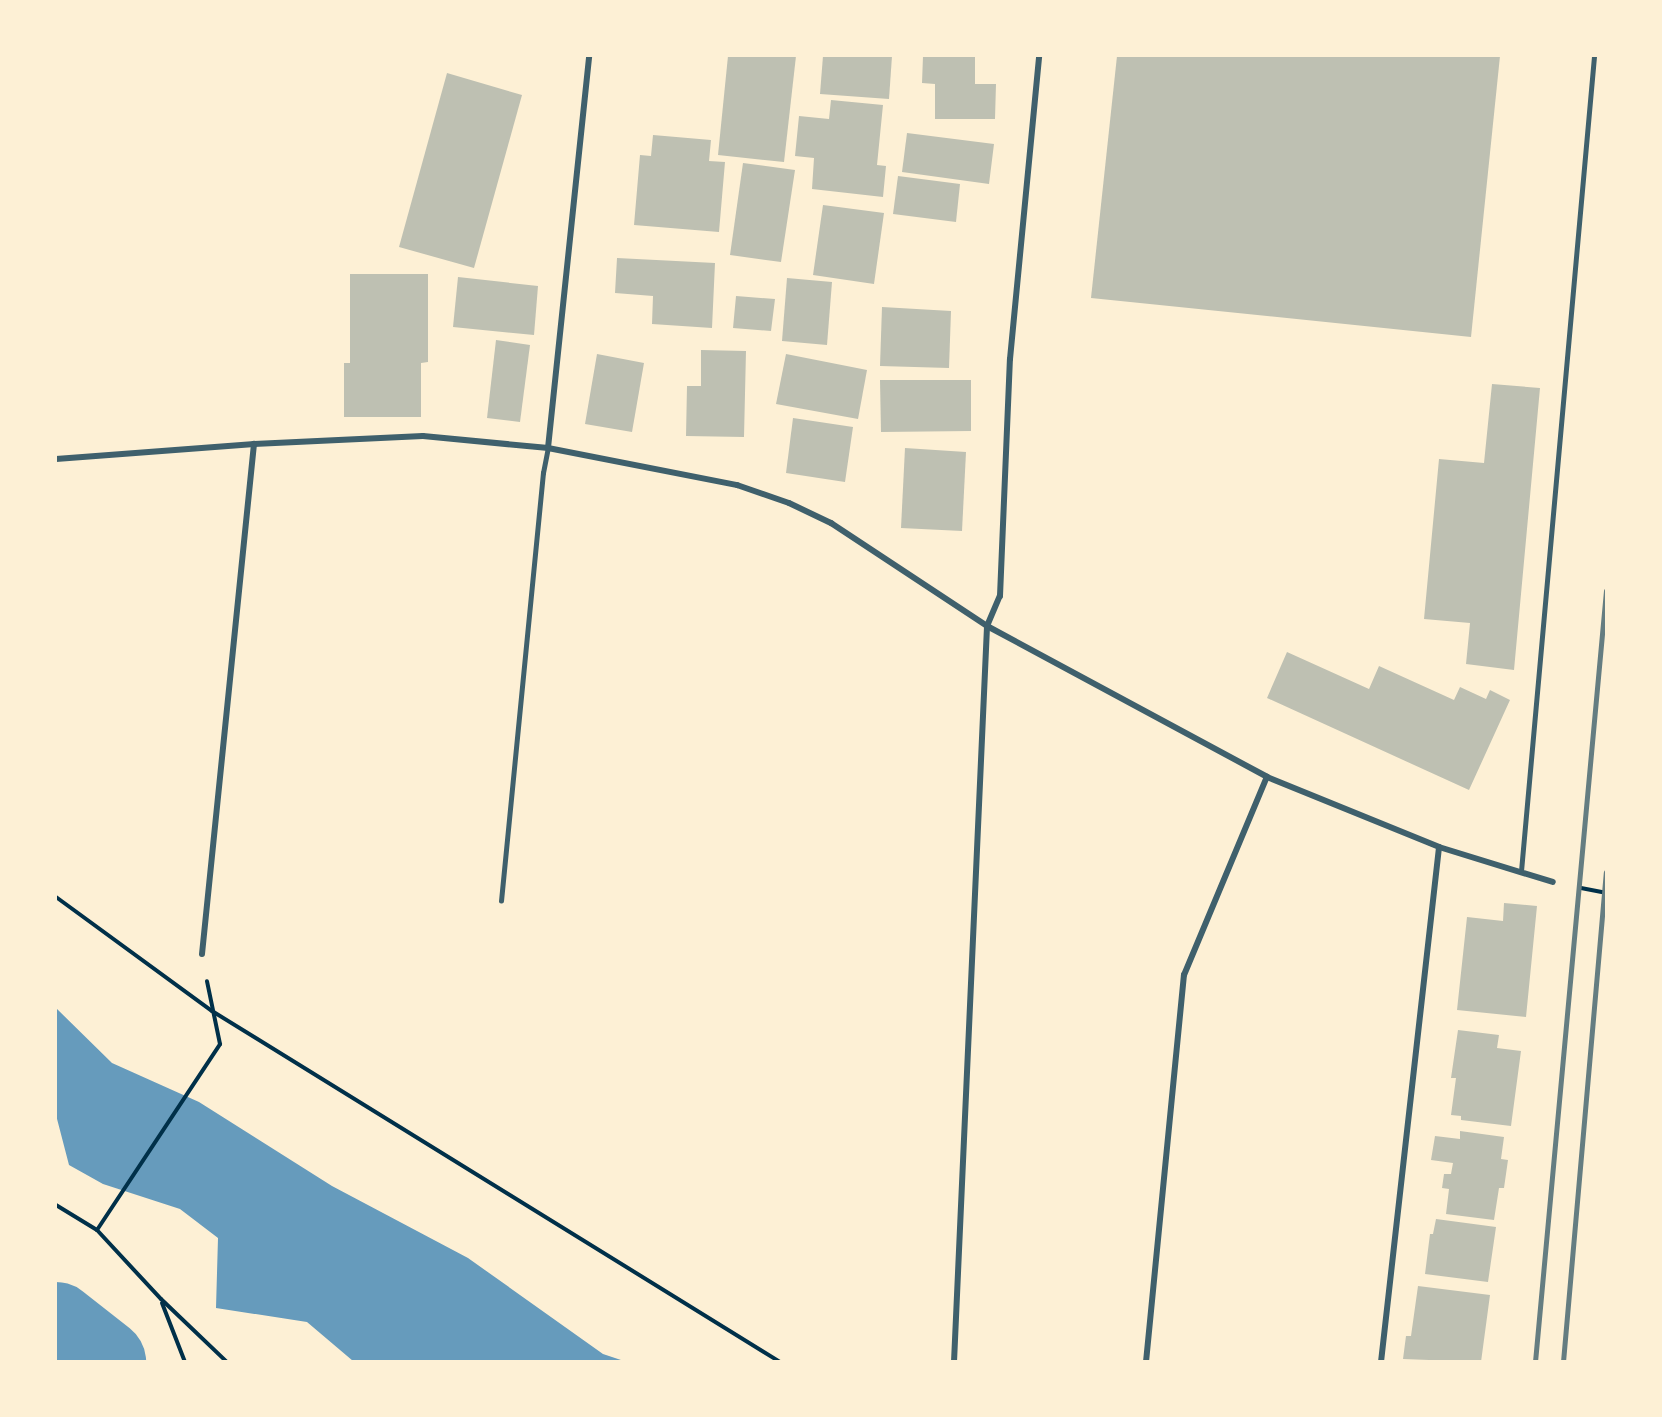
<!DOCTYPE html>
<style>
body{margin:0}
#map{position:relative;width:1662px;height:1417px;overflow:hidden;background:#fdf0d5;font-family:Quicksand,sans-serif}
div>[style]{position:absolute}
.water>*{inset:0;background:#669bbc}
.river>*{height:86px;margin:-43px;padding:0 43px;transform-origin:43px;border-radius:43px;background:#669bbc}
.building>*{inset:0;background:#bec0b2}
.path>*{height:4px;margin:-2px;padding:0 2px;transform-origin:2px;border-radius:2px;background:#003049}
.service>*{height:4.5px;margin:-2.25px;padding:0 2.25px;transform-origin:2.25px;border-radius:2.25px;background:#3f606c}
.pedestrian>*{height:5px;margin:-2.5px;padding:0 2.5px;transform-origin:2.5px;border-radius:2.5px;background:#3f606c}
.minor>*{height:6px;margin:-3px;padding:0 3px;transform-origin:3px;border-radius:3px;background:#3f606c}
.rail>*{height:4.5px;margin:-2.25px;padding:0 2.25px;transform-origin:2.25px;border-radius:2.25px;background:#657d81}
span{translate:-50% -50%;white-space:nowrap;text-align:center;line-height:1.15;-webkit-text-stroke:6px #fdf0d5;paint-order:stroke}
.frame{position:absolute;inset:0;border:57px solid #fdf0d5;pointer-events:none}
</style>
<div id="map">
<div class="water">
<div style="clip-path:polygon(56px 1008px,112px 1063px,199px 1102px,332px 1186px,468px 1258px,603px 1354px,624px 1361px,353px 1361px,307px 1322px,216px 1308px,218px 1238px,180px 1209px,103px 1184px,69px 1165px,56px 1115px)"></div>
</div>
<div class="river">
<div style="left:56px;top:1325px;width:60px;rotate:38.2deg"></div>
</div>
<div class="building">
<div style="clip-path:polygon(728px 56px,796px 56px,784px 162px,718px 155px)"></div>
<div style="clip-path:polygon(823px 56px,892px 56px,889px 99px,820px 94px)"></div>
<div style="clip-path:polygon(923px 56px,975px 56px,975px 84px,996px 84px,995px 119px,935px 119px,935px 84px,922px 83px)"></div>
<div style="clip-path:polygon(1117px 56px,1500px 56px,1471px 337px,1091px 298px)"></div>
<div style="clip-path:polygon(447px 73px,522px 95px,474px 268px,399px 247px)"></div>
<div style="clip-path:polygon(831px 100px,883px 105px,877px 165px,886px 166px,883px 197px,812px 189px,814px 158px,795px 156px,799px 116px,829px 119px)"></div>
<div style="clip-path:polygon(907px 133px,994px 144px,989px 184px,902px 172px)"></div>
<div style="clip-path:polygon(653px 135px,711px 140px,709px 161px,725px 162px,719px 232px,634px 225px,640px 155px,651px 156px)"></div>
<div style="clip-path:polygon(743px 163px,795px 170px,781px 262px,730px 255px)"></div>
<div style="clip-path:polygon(898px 176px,960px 184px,956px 222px,893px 214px)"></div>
<div style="clip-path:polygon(823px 205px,884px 213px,874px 284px,813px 275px)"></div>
<div style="clip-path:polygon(617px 258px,715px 263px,712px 328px,652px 324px,653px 296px,615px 293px)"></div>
<div style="clip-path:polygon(350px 274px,428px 274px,428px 362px,421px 363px,421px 417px,344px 417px,344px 363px,350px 363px)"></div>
<div style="clip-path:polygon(458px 277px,538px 286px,534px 335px,453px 327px)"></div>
<div style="clip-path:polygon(787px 278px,832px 282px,827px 345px,782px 341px)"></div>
<div style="clip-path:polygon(736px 296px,775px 299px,771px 331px,733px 328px)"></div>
<div style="clip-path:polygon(882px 307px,951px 311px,949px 368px,880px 366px)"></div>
<div style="clip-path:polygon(496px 340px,530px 345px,520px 422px,487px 418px)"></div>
<div style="clip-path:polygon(701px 350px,746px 351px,744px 437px,686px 436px,687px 386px,701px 386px)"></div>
<div style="clip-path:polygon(597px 354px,644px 363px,632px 432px,585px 424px)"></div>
<div style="clip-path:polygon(786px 354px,867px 370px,858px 419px,776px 404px)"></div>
<div style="clip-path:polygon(880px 380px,971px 380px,971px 431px,881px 432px)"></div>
<div style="clip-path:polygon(1492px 384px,1540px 388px,1514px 670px,1466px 664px,1470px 623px,1424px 619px,1439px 459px,1484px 463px)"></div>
<div style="clip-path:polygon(793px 418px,853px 427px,845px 482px,786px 473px)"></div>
<div style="clip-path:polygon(905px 448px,966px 452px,962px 531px,901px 528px)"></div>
<div style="clip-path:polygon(1287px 652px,1369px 689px,1379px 666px,1454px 700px,1460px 687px,1486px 699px,1490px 690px,1510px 700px,1469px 790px,1267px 698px)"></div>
<div style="clip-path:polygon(1504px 903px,1537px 906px,1526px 1017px,1457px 1010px,1467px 917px,1503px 921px)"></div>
<div style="clip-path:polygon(1458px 1030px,1499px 1035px,1497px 1048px,1521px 1051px,1511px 1126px,1461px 1120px,1461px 1116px,1451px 1115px,1456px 1078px,1451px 1078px)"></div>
<div style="clip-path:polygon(1460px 1131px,1504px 1137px,1501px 1159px,1508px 1160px,1504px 1188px,1499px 1188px,1494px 1220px,1446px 1214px,1449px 1189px,1442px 1188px,1444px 1174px,1451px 1174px,1453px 1163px,1431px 1160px,1435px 1136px,1460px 1139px)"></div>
<div style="clip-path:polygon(1436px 1219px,1496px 1227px,1488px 1282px,1425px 1274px,1430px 1234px,1433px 1234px)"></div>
<div style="clip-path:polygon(1418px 1286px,1490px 1295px,1481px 1362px,1403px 1359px,1406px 1336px,1411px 1336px)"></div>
</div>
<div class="path">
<div style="left:1581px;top:888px;width:25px;rotate:11deg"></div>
<div style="left:56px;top:897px;width:193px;rotate:36.2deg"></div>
<div style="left:212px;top:1011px;width:668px;rotate:31.71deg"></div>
<div style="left:56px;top:1205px;width:48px;rotate:31.4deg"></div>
<div style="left:97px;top:1230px;width:94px;rotate:47.2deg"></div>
<div style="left:161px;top:1299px;width:91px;rotate:43.7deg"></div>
<div style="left:97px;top:1230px;width:223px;rotate:-56.5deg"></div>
<div style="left:220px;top:1044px;width:64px;rotate:-101.7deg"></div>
<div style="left:162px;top:1303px;width:63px;rotate:68.7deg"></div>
</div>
<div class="service">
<div style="left:501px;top:901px;width:430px;rotate:-84.4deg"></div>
<div style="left:543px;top:473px;width:25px;rotate:-79deg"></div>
</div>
<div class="pedestrian">
<div style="left:1521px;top:871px;width:818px;rotate:-84.88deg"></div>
</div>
<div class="minor">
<div style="left:548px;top:448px;width:394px;rotate:-84deg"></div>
<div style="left:56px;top:459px;width:199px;rotate:-4.3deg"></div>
<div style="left:254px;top:444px;width:169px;rotate:-2.7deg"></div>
<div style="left:423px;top:436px;width:126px;rotate:5.5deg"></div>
<div style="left:548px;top:448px;width:193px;rotate:11.1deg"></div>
<div style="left:737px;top:485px;width:55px;rotate:19.1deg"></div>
<div style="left:789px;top:503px;width:47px;rotate:25.5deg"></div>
<div style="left:831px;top:523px;width:187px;rotate:33.4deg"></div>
<div style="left:987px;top:626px;width:318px;rotate:28.3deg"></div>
<div style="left:1267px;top:777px;width:186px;rotate:22.1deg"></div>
<div style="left:1439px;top:847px;width:119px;rotate:17.1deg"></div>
<div style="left:202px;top:954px;width:513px;rotate:-84.18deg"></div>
<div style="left:954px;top:1362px;width:737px;rotate:-87.43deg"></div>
<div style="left:987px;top:626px;width:33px;rotate:-67deg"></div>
<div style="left:1000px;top:596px;width:237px;rotate:-87.6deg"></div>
<div style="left:1010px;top:359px;width:304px;rotate:-84.5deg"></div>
<div style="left:1146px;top:1362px;width:389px;rotate:-84.4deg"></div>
<div style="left:1184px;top:975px;width:215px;rotate:-67.3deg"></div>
<div style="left:1381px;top:1362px;width:518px;rotate:-83.57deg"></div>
</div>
<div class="rail">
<div style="left:1535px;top:1362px;width:774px;rotate:-84.74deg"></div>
<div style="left:1563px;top:1362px;width:491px;rotate:-85deg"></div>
</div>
<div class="frame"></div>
</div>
